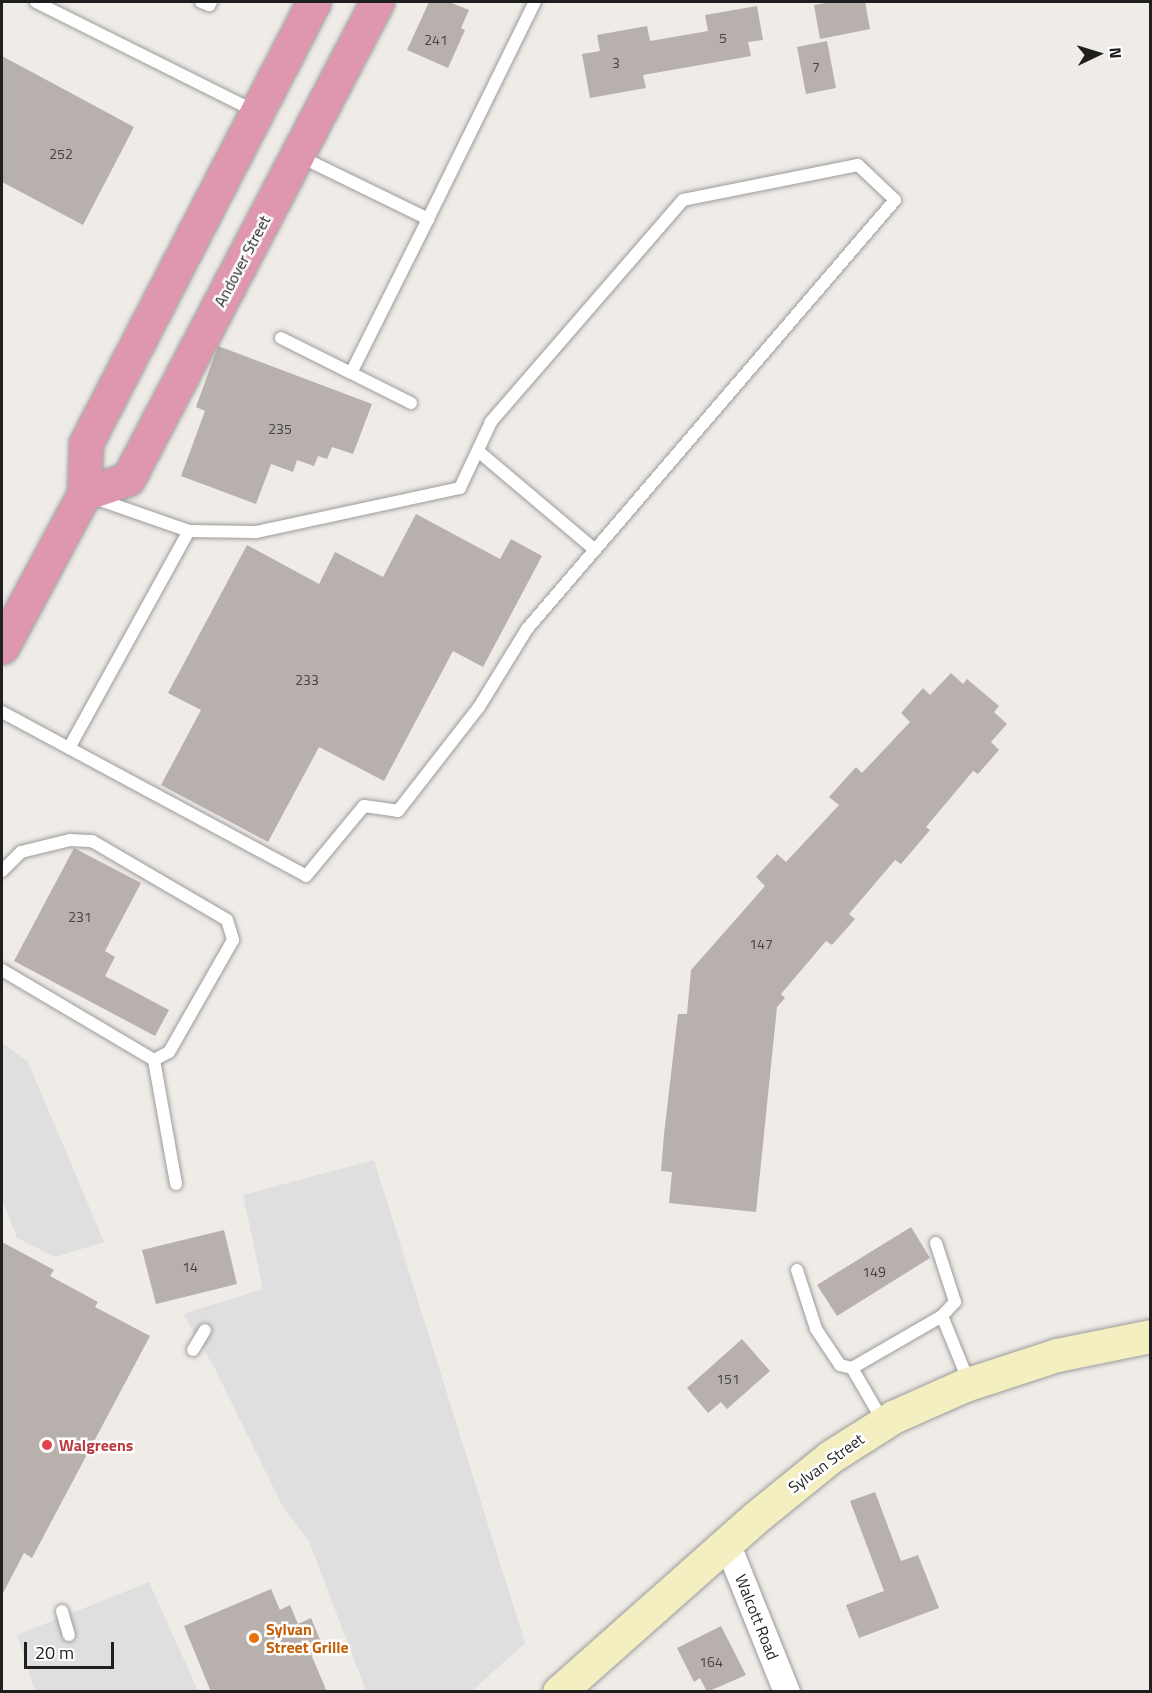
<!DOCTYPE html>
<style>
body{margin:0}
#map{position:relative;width:1152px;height:1693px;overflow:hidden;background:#efebe7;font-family:"Titillium Web",sans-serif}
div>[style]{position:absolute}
.parking>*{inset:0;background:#dfdfdf}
.building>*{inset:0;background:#b8b0ad}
.roads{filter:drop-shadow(0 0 2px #9c9c9c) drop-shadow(0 0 2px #9c9c9c)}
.lane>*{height:12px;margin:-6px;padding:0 6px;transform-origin:6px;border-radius:6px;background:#fff}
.street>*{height:26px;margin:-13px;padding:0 13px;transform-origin:13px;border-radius:13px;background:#fff}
.secondary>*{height:33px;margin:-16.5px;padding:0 16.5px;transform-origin:16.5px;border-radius:16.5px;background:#f3efc1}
.highway>*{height:33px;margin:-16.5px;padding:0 16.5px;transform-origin:16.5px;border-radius:16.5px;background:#de97ae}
.dots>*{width:16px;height:16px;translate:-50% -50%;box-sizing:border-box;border:3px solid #fff;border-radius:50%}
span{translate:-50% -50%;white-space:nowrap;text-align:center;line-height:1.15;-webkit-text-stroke:5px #fff;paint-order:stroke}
.number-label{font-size:14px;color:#454342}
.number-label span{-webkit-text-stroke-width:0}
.street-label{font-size:16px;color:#1f1f1f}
.health-label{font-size:16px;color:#be3a42;font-weight:700}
.left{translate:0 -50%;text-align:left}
.food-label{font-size:16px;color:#c56008;font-weight:700}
.frame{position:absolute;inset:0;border:3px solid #1f1f1f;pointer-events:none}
.north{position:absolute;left:1068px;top:24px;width:60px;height:60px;-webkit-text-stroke:4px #fff;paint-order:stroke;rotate:86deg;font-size:16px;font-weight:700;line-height:24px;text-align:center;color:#1f1f1f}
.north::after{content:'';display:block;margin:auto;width:21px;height:27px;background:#1f1f1f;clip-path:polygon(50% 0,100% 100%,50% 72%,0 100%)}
.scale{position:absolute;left:24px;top:1642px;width:90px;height:27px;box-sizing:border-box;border:3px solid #1f1f1f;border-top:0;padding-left:8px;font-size:18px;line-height:21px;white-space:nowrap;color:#1f1f1f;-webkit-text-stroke:4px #fff;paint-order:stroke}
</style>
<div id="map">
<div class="parking">
<div style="clip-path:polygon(2px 1043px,28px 1062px,104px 1242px,55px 1257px,17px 1238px,2px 1199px)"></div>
<div style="clip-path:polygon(374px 1160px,525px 1643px,472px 1691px,366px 1691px,309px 1541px,284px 1509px,215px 1369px,183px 1314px,263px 1289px,243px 1195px)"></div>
<div style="clip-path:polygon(149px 1582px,198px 1691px,35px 1691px,17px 1635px)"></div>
</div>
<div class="building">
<div style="clip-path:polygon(429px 2px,449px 2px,469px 10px,461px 28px,465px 30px,448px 68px,407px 50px)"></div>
<div style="clip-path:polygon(833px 2px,865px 2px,870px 29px,820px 39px,814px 5px)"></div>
<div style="clip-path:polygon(757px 6px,763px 40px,748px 42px,751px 56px,643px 75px,646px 88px,590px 98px,582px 54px,600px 51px,597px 35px,647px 26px,650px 41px,708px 31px,705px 15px)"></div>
<div style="clip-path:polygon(827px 41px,836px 88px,806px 94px,797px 47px)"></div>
<div style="clip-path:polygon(2px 56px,134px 127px,83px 225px,2px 182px)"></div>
<div style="clip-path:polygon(218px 346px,372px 404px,353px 454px,332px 447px,327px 459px,318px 456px,314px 466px,297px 460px,293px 472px,271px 464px,256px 504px,181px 476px,205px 411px,196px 407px)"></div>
<div style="clip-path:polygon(416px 514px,500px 559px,511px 539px,542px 556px,483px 667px,453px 651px,384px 781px,319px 747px,268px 842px,161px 785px,201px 710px,168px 693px,247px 545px,319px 584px,335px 552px,383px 577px)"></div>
<div style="clip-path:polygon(951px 673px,963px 684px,967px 679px,999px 706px,994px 712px,1007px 724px,991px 742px,999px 750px,978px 774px,973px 771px,926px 827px,930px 830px,901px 864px,895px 860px,849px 914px,855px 919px,832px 945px,826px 941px,781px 994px,785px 998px,777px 1007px,756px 1212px,669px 1203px,672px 1172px,661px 1171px,664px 1134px,678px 1014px,687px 1014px,691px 970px,765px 886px,756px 877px,777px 854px,786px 862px,839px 805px,829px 797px,856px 767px,862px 773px,910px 722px,901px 713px,923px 688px,930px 695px)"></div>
<div style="clip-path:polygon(74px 848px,141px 883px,105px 951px,115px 957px,105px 976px,169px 1010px,155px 1036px,14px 961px)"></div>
<div style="clip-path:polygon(911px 1227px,930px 1258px,837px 1316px,817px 1285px)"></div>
<div style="clip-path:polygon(224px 1230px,237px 1284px,156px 1304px,142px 1250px)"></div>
<div style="clip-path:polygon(2px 1242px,54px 1270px,50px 1276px,98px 1302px,95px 1307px,150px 1336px,32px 1558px,24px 1553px,2px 1595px)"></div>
<div style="clip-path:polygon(742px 1339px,770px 1371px,727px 1409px,721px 1402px,708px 1413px,687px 1388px)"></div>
<div style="clip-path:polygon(875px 1492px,901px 1561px,918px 1555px,939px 1608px,859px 1638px,846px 1605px,884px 1591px,850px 1501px)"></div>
<div style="clip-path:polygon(271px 1589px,280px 1610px,290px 1605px,298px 1624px,311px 1618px,324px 1649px,311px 1654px,327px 1692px,211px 1692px,184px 1626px)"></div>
<div style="clip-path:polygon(721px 1626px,746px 1675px,707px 1692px,700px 1678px,694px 1682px,677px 1648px)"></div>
</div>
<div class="roads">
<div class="lane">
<div style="left:36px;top:2px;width:245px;rotate:26.5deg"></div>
<div style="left:201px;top:2px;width:9px;rotate:21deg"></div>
<div style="left:209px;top:5px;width:4px;rotate:-56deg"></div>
<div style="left:299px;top:156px;width:144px;rotate:26deg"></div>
<div style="left:428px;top:219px;width:242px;rotate:-63.8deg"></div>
<div style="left:281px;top:338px;width:78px;rotate:26.6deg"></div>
<div style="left:411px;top:403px;width:67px;rotate:-153.4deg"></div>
<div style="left:351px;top:373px;width:172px;rotate:-63.4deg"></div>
<div style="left:478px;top:451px;width:153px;rotate:40.2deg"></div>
<div style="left:2px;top:712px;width:345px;rotate:28.3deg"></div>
<div style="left:306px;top:876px;width:91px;rotate:-50.4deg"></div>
<div style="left:364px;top:806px;width:34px;rotate:8deg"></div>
<div style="left:398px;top:811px;width:132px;rotate:-52.1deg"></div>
<div style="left:479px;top:707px;width:92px;rotate:-58.4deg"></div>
<div style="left:527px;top:629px;width:565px;rotate:-49.38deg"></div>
<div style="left:895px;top:200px;width:51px;rotate:-136.6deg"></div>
<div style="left:858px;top:165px;width:178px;rotate:168.7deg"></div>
<div style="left:683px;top:200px;width:294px;rotate:130.9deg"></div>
<div style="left:491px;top:422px;width:73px;rotate:115.2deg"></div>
<div style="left:460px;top:488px;width:209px;rotate:167.8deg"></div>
<div style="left:256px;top:532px;width:67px;rotate:-179.1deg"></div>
<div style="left:189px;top:531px;width:101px;rotate:-160.8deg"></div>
<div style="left:69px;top:748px;width:248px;rotate:-61.1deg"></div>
<div style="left:2px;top:871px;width:27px;rotate:-45deg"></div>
<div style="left:21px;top:852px;width:50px;rotate:-13.8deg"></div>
<div style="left:70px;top:840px;width:22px;rotate:3deg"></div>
<div style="left:92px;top:841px;width:156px;rotate:30.3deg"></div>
<div style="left:227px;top:920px;width:21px;rotate:73deg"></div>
<div style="left:233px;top:940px;width:129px;rotate:119.7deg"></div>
<div style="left:169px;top:1052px;width:17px;rotate:152deg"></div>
<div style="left:2px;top:970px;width:177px;rotate:30.6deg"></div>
<div style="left:154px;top:1060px;width:126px;rotate:79.9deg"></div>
<div style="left:936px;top:1243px;width:62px;rotate:72.1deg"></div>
<div style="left:955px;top:1302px;width:19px;rotate:133deg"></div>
<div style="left:797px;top:1270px;width:62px;rotate:72.1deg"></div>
<div style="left:816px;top:1329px;width:43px;rotate:56.3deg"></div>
<div style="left:840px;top:1365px;width:12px;rotate:14deg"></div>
<div style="left:852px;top:1368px;width:61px;rotate:59.7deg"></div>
<div style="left:193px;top:1350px;width:23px;rotate:-59deg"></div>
<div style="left:852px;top:1368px;width:104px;rotate:-30deg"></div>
<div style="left:942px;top:1316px;width:71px;rotate:67.8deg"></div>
<div style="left:62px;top:1611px;width:25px;rotate:74deg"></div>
</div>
<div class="street">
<div style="left:727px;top:1543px;width:161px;rotate:68.1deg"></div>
</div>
<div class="secondary">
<div style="left:559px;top:1692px;width:262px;rotate:-41.6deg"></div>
<div style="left:755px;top:1518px;width:97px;rotate:-39.1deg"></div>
<div style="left:830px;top:1457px;width:75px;rotate:-32.4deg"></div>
<div style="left:893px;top:1417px;width:79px;rotate:-24deg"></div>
<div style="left:965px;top:1385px;width:97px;rotate:-18.1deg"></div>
<div style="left:1057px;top:1355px;width:95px;rotate:-11.5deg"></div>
</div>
<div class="highway">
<div style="left:84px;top:494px;width:46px;rotate:-18.8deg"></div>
<div style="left:128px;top:479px;width:538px;rotate:-62.43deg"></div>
<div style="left:2px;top:647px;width:174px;rotate:-61.8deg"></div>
<div style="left:84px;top:494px;width:51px;rotate:-87.8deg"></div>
<div style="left:86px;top:443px;width:496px;rotate:-62.7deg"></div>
</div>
</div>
<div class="dots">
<div style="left:47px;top:1445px;background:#e0444e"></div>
<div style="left:254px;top:1638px;background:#e8710a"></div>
</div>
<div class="number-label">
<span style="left:723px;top:38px">5</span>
<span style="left:436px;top:40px">241</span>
<span style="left:616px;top:63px">3</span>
<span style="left:816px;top:67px">7</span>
<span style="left:61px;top:154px">252</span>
<span style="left:280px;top:429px">235</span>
<span style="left:307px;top:680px">233</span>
<span style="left:80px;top:917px">231</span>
<span style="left:761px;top:944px">147</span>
<span style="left:190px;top:1267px">14</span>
<span style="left:874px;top:1272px">149</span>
<span style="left:728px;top:1379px">151</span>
<span style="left:711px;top:1662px">164</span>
</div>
<div class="street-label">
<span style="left:242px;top:261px;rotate:-62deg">Andover Street</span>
<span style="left:826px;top:1463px;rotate:-36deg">Sylvan Street</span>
<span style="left:757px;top:1617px;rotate:68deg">Walcott Road</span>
</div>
<div class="health-label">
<span class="left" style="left:59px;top:1445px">Walgreens</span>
</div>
<div class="food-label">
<span class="left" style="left:266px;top:1638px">Sylvan<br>Street Grille</span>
</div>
<div class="frame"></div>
<div class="north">N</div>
<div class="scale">20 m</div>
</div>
